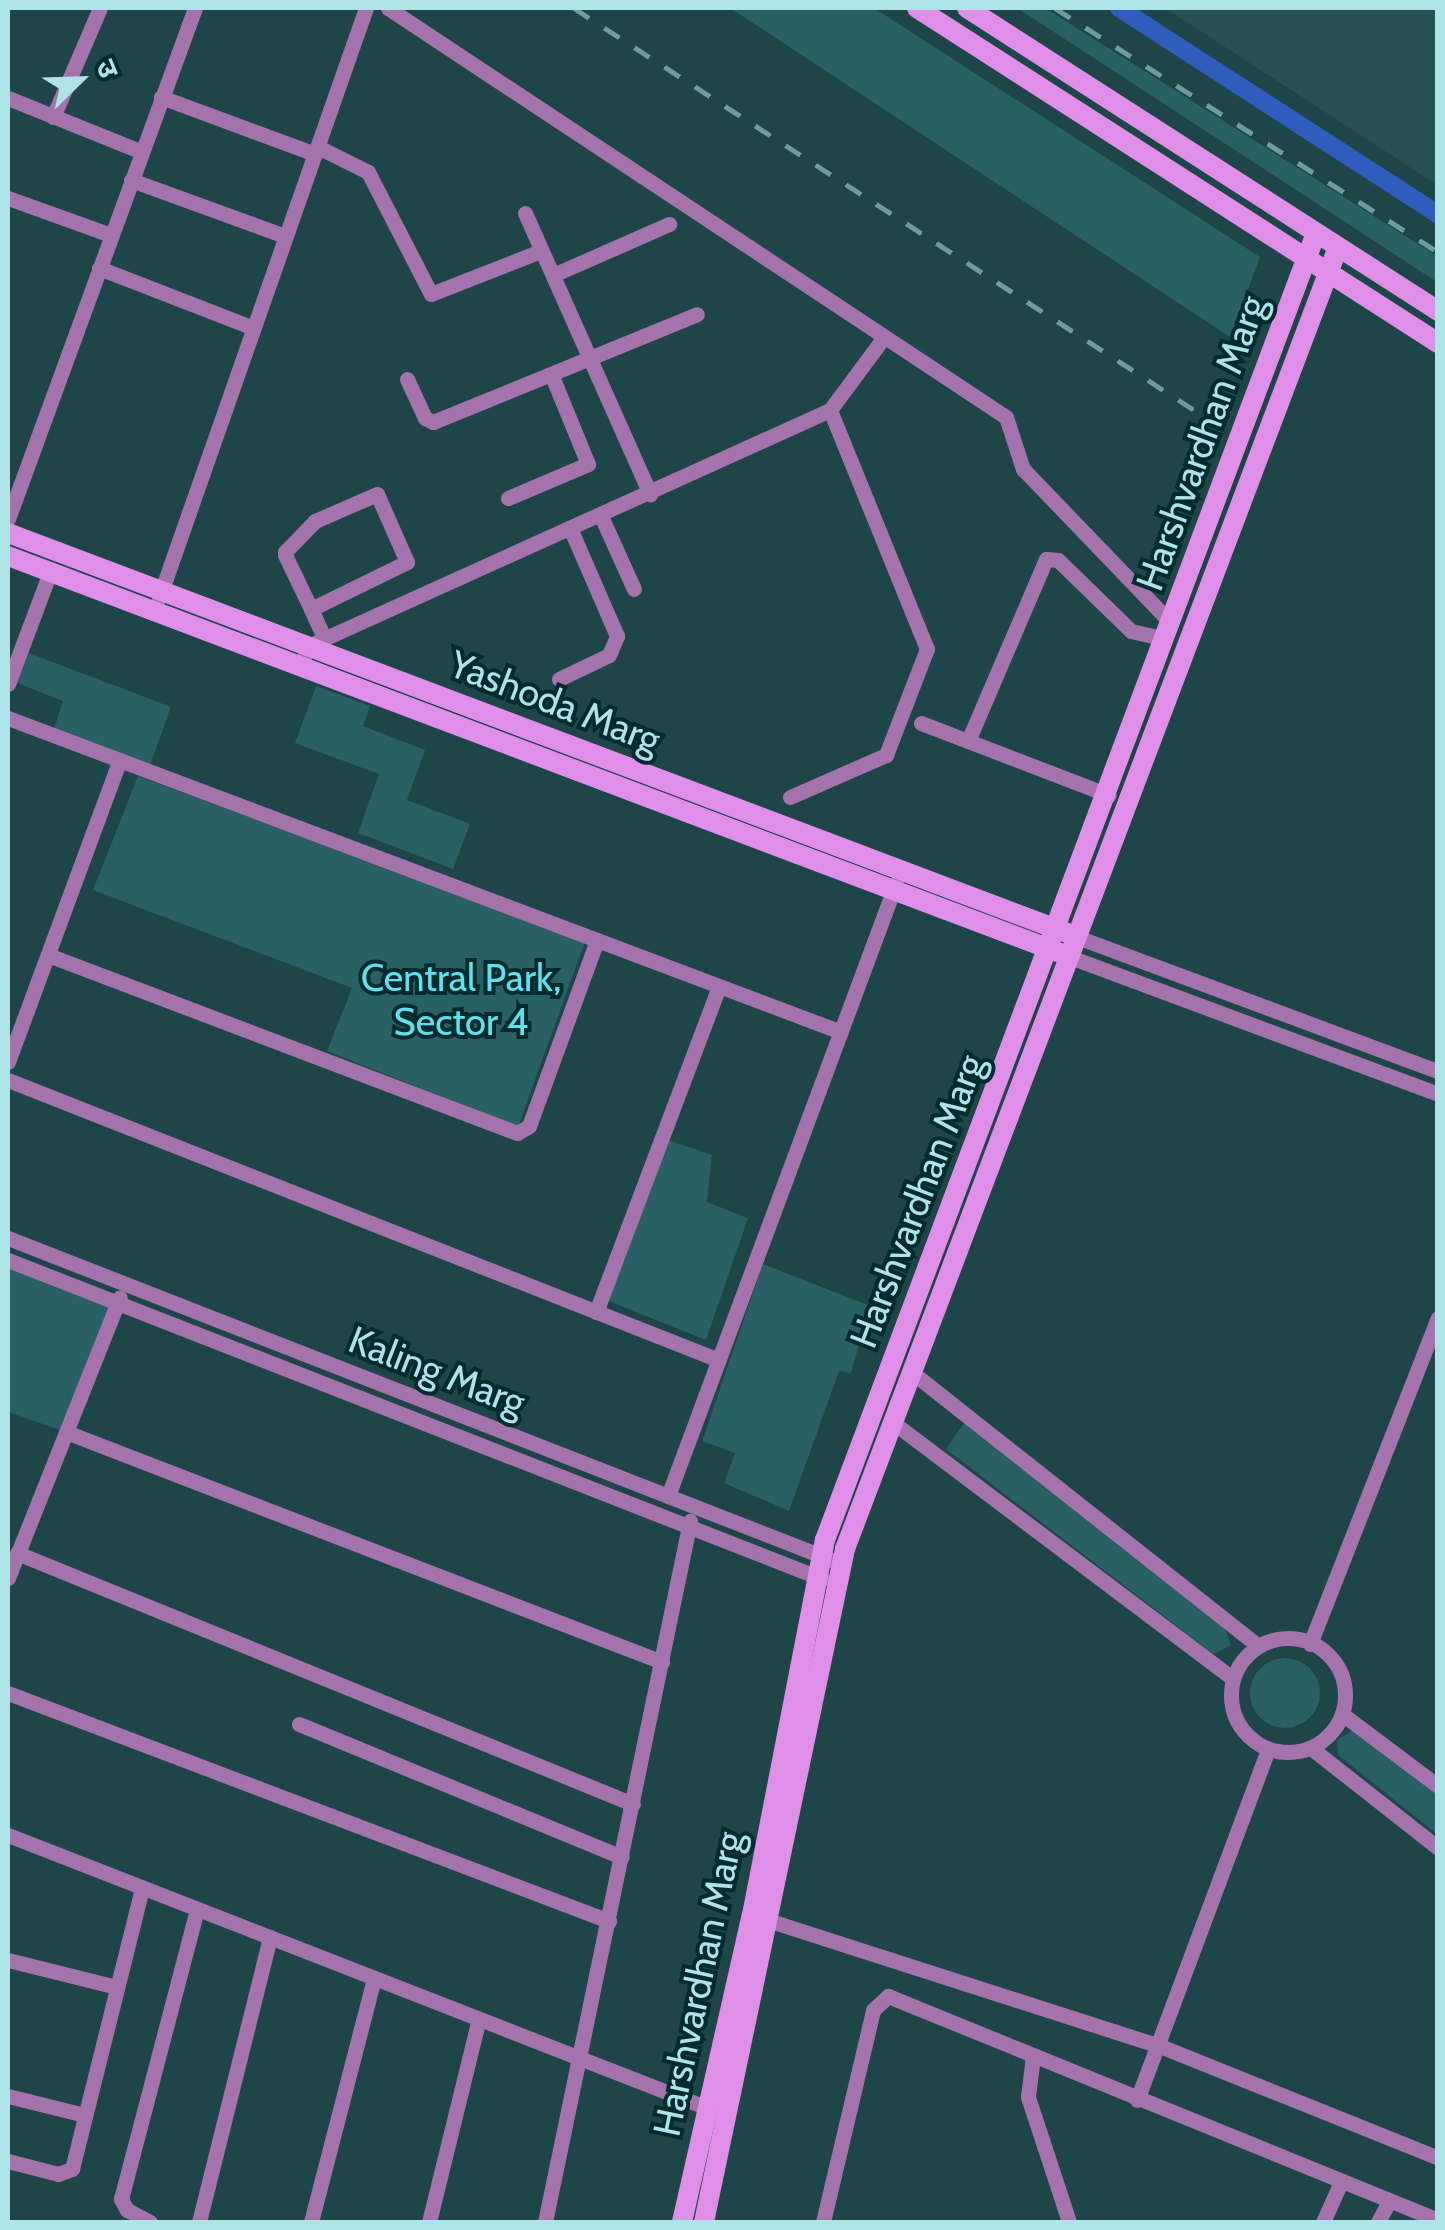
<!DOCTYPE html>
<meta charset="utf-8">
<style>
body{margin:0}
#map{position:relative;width:1445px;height:2230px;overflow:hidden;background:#1e4548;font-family:Cabin,"Noto Sans Devanagari",sans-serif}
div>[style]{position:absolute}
.built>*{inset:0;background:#275155}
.green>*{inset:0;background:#286064}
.round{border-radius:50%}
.canal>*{height:18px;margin:-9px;padding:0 9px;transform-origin:9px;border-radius:9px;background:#305cbe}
.street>*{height:15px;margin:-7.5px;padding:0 7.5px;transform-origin:7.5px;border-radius:7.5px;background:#a573ab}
.street>.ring{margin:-7.5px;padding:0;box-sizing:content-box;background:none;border:15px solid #a573ab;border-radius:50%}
.secondary>*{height:20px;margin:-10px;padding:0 10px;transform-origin:10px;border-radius:10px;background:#df8fe8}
.rail>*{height:5px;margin-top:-2.5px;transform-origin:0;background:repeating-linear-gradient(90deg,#6d9ba0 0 18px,transparent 0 36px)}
span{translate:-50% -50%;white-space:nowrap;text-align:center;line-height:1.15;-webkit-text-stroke:8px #012b2e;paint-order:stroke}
.street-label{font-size:38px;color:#aee3e8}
.park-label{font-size:38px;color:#5fe2ee}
.frame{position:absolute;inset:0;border:10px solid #aee3e8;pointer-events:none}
.north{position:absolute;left:30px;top:30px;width:100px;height:100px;-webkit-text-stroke:8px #012b2e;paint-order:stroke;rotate:67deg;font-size:28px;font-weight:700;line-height:40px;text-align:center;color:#aee3e8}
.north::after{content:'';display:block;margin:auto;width:35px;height:45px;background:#aee3e8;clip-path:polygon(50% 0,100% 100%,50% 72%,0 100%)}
</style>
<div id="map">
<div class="built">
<div style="clip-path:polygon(1165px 8px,1437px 8px,1437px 185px)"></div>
</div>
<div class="green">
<div style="clip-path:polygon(730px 8px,874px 8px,1260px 257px,1230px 337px)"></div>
<div style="clip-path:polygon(1017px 8px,1045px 8px,1437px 256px,1437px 282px)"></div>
<div style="clip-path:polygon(29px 653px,171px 707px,150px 765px,54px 729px,63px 701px,17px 683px)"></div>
<div style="clip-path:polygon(316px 686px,370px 706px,363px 726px,425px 750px,407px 800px,470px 824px,453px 869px,358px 833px,379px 774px,295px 743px)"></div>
<div style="clip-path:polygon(138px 776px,585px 942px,518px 1127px,327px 1051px,352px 988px,93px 890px)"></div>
<div style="clip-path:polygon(662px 1138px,712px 1155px,707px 1202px,748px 1218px,706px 1340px,601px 1298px)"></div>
<div style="clip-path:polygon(8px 1260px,117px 1303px,66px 1432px,8px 1412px)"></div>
<div style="clip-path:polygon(763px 1264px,870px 1306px,851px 1373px,839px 1371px,789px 1511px,724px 1483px,735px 1453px,702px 1441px)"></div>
<div style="clip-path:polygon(965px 1422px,1225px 1628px,1231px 1645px,1214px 1654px,1208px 1650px,946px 1449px)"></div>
<div class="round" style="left:1250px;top:1658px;width:70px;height:70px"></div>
<div style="clip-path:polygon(1353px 1730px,1437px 1795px,1437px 1834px,1338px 1755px,1337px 1740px)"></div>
</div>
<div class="canal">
<div style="left:1119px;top:8px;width:380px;rotate:32.9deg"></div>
</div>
<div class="street">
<div style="left:388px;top:8px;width:741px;rotate:33.5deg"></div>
<div style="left:1006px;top:417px;width:55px;rotate:71.9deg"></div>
<div style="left:1023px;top:469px;width:214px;rotate:46.1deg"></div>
<div style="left:161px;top:97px;width:164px;rotate:20.3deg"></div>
<div style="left:8px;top:98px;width:144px;rotate:21.9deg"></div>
<div style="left:53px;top:117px;width:119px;rotate:-66.7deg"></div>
<div style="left:318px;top:147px;width:56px;rotate:26.6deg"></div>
<div style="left:368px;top:172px;width:137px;rotate:62.7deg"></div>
<div style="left:431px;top:294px;width:118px;rotate:-21.4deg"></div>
<div style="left:131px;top:180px;width:164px;rotate:20deg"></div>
<div style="left:8px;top:198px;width:109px;rotate:19.8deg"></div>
<div style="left:525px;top:213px;width:308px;rotate:66deg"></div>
<div style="left:99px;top:268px;width:166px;rotate:21.2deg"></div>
<div style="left:553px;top:275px;width:127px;rotate:-23.7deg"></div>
<div style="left:407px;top:379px;width:43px;rotate:65.2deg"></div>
<div style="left:425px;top:418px;width:9px;rotate:27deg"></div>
<div style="left:433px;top:422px;width:285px;rotate:-22.2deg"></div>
<div style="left:508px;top:498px;width:87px;rotate:-23deg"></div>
<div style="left:588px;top:464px;width:97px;rotate:-112.3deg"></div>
<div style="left:601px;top:516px;width:80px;rotate:65.7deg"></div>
<div style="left:8px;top:519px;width:544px;rotate:-69.9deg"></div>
<div style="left:159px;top:598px;width:625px;rotate:-70.67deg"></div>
<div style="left:311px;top:609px;width:107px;rotate:-26.1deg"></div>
<div style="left:407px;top:562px;width:74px;rotate:-113.8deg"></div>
<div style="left:377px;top:494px;width:68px;rotate:156.5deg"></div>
<div style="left:315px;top:521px;width:43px;rotate:134.1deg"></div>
<div style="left:285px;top:552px;width:3px;rotate:90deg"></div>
<div style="left:285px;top:555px;width:60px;rotate:64.3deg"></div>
<div style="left:311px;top:609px;width:10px;rotate:66deg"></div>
<div style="left:315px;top:618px;width:23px;rotate:65deg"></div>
<div style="left:301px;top:667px;width:22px;rotate:-72deg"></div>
<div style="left:308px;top:646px;width:573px;rotate:-24.33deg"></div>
<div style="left:830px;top:410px;width:91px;rotate:-53.5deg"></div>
<div style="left:559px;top:679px;width:55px;rotate:-25.6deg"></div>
<div style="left:609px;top:655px;width:21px;rotate:-67deg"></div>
<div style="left:617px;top:636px;width:116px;rotate:-113.5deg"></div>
<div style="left:8px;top:684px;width:120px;rotate:-69.4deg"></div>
<div style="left:8px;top:718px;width:890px;rotate:20.65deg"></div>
<div style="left:921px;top:723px;width:201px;rotate:21deg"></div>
<div style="left:968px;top:741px;width:198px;rotate:-66.8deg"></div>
<div style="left:1046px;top:559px;width:12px;rotate:5deg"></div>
<div style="left:1058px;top:560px;width:102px;rotate:44.2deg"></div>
<div style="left:1131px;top:631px;width:35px;rotate:13deg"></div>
<div style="left:790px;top:797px;width:105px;rotate:-23.6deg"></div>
<div style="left:886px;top:755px;width:114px;rotate:-68.9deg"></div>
<div style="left:927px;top:649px;width:258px;rotate:-112.1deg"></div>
<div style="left:1077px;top:937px;width:385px;rotate:20.4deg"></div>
<div style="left:48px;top:955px;width:502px;rotate:20.78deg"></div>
<div style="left:517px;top:1133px;width:14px;rotate:-30deg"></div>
<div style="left:529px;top:1126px;width:198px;rotate:-69.9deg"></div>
<div style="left:1070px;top:957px;width:393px;rotate:20.4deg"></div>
<div style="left:8px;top:1062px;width:322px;rotate:-69.7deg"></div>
<div style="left:8px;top:1080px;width:764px;rotate:21.5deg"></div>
<div style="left:8px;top:1238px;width:895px;rotate:21.35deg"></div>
<div style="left:8px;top:1260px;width:875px;rotate:21.38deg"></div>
<div style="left:596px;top:1312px;width:348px;rotate:-69.3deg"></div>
<div style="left:914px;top:1374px;width:439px;rotate:38.3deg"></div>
<div style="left:895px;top:1424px;width:423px;rotate:37deg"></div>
<div style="left:66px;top:1432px;width:639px;rotate:21.1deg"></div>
<div style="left:668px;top:1496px;width:654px;rotate:-69.6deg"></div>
<div style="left:17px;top:1553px;width:665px;rotate:22.17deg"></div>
<div style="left:8px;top:1578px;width:302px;rotate:-68.3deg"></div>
<div class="ring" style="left:1231px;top:1638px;width:99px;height:99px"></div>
<div style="left:1310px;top:1644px;width:350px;rotate:-68.6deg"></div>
<div style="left:8px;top:1693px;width:643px;rotate:20.78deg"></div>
<div style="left:1342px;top:1714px;width:120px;rotate:36.9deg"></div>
<div style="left:299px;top:1724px;width:349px;rotate:22.4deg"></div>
<div style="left:1311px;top:1748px;width:162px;rotate:38.2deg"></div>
<div style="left:8px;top:1835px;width:751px;rotate:21.31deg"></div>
<div style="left:758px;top:1917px;width:422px;rotate:17.8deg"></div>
<div style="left:1160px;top:2046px;width:300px;rotate:21.9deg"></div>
<div style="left:8px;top:1960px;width:112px;rotate:13.9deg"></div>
<div style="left:1033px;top:2056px;width:41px;rotate:97deg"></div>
<div style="left:1028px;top:2097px;width:132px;rotate:71.8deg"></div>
<div style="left:8px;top:2096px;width:79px;rotate:13.9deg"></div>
<div style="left:1137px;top:2100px;width:375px;rotate:-69.5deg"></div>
<div style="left:8px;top:2161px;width:52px;rotate:14.6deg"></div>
<div style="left:58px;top:2174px;width:15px;rotate:-20deg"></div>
<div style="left:72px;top:2169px;width:290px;rotate:-76deg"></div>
<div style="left:150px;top:2222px;width:26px;rotate:-152deg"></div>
<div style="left:127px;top:2210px;width:13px;rotate:-119deg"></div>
<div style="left:121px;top:2199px;width:300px;rotate:-75.3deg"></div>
<div style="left:199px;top:2222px;width:294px;rotate:-76deg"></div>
<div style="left:311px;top:2222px;width:252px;rotate:-75.5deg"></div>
<div style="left:429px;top:2222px;width:209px;rotate:-76.2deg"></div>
<div style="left:545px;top:2222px;width:716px;rotate:-78.31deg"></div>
<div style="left:823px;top:2222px;width:218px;rotate:-76.7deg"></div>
<div style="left:873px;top:2010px;width:21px;rotate:-43deg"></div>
<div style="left:888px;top:1996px;width:594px;rotate:22.16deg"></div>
<div style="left:1323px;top:2222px;width:44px;rotate:-65.8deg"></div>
<div style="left:1378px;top:2222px;width:24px;rotate:-62deg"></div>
</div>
<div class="secondary">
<div style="left:917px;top:8px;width:619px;rotate:32.74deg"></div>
<div style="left:967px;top:8px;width:560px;rotate:32.75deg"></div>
<div style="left:8px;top:533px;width:1132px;rotate:20.69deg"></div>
<div style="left:8px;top:556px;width:1128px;rotate:20.67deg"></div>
<div style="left:682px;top:2222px;width:315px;rotate:-77.2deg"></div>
<div style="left:752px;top:1915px;width:382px;rotate:-79deg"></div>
<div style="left:825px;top:1540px;width:1396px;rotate:-69.41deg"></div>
<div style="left:704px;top:2222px;width:688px;rotate:-78.17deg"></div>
<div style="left:845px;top:1549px;width:1392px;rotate:-69.26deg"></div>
</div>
<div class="rail">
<div style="left:574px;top:8px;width:752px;rotate:32.95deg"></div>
<div style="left:1055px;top:8px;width:454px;rotate:32.5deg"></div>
</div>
<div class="street-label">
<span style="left:1201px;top:443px;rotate:-70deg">Harshvardhan Marg</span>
<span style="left:555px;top:702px;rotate:21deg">Yashoda Marg</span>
<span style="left:917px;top:1201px;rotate:-69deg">Harshvardhan Marg</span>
<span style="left:437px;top:1371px;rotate:21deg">Kaling Marg</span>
<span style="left:698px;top:1984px;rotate:-78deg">Harshvardhan Marg</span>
</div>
<div class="park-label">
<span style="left:461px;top:1000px">Central Park,<br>Sector 4</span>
</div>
<div class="frame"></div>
<div class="north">उ</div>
</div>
